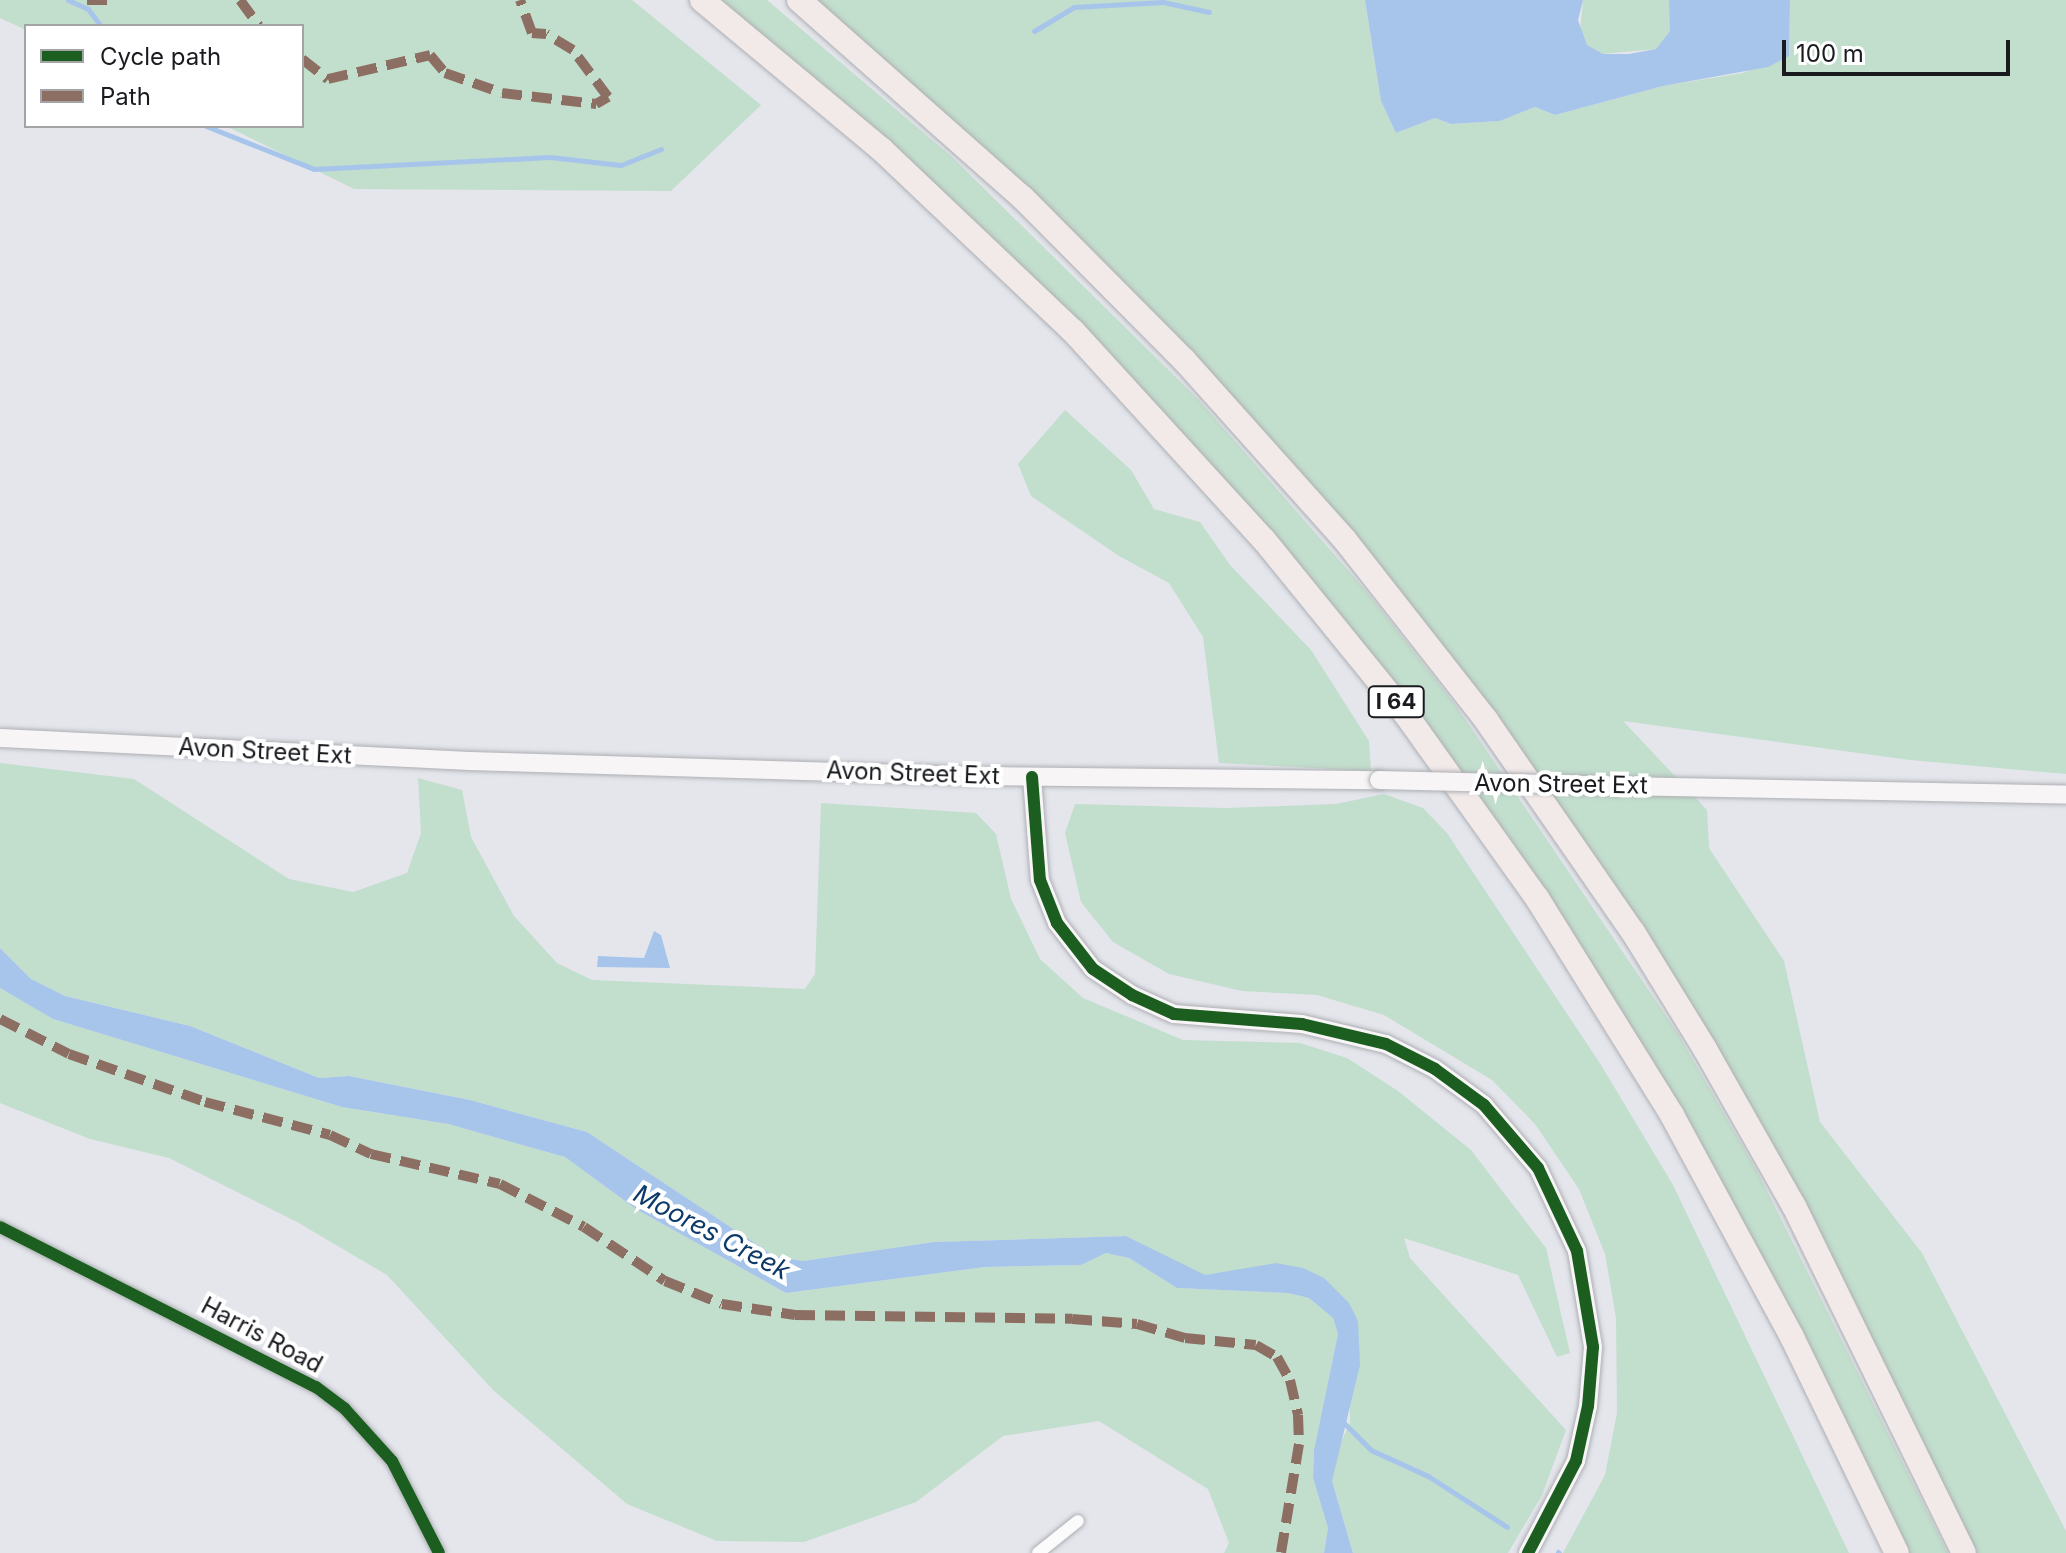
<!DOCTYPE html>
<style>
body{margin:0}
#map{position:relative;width:2066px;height:1553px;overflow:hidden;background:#e4e6ec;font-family:Inter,sans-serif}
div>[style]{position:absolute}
.green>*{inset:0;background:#c2decd}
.water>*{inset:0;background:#a7c5ea}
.stream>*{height:5px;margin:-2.5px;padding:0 2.5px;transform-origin:2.5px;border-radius:2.5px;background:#a7c5ea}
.roads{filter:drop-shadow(0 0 2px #adafb3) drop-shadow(0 0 2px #adafb3)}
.street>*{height:12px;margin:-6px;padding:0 6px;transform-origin:6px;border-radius:6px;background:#fbfbfc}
.secondary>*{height:18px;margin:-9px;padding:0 9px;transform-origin:9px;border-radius:9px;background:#f8f5f6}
.highway>*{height:24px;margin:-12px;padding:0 12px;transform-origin:12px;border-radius:12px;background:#f2e9e9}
.bridges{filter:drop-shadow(0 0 2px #adafb3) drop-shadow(0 0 2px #adafb3)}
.secondary-bridge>*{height:18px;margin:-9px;padding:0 9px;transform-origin:9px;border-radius:9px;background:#f8f5f6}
.quiet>*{height:10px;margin-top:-5px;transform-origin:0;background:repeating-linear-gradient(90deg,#8d6e63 0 20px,transparent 0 30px)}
.cycleway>*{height:12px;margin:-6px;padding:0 6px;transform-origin:6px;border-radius:6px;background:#1b5e20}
span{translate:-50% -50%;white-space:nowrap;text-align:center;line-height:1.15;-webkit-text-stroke:8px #fff;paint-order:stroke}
.shield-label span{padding:2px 6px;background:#fff;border:2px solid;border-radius:6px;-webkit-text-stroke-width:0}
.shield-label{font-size:22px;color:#191b1f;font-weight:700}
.street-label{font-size:24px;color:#191b1f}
.water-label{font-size:26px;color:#0d3a68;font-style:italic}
.legend{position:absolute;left:24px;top:24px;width:280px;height:104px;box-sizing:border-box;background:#fff;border:2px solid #a3a4a5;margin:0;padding:10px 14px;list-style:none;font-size:24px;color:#191b1f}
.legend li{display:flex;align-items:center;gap:16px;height:40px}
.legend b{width:40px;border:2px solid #a3a4a5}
.scale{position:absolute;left:1782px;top:40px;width:228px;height:36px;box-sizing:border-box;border:4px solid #191b1f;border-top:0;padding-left:10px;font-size:24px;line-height:28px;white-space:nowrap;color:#191b1f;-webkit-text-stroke:6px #fff;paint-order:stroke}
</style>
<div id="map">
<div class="green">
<div style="clip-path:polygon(0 0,632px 0,761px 105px,671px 191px,354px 189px,226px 126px,302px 126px,302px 26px,26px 26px,26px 30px,0 18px)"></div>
<div style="clip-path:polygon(711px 0,767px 0,952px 157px,1198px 399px,1367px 592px,1455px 704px,1677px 1032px,1756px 1169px,1948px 1553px,1904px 1553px,1503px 837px,1140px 393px)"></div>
<div style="clip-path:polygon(799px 0,1365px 0,1381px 101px,1396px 133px,1435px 118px,1451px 124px,1500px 121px,1535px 107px,1555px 115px,1663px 86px,1743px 73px,1789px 55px,1790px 0,2066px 0,2066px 774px,1910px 760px,1623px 721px,1707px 810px,1709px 848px,1784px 961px,1820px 1122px,1922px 1253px,2066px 1531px,2066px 1553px,1964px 1553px,1865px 1346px,1633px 932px,1253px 434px)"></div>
<div style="clip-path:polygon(1583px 0,1669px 0,1671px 30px,1656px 49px,1602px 54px,1587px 45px,1580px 32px)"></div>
<div style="clip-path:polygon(1065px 410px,1131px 470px,1154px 509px,1200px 522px,1230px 565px,1311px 650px,1369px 741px,1371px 771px,1219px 763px,1203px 637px,1169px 583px,1119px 556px,1031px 496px,1018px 464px)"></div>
<div style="clip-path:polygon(0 763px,134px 779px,289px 879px,353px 892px,407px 873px,421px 833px,418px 778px,462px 790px,471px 837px,514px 916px,557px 963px,592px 980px,805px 989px,815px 974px,821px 803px,976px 813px,996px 834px,1011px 899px,1040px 959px,1083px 998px,1183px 1040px,1300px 1043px,1347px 1058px,1398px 1091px,1471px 1150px,1546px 1248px,1570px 1353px,1557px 1357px,1518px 1275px,1404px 1238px,1410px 1258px,1566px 1430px,1542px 1495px,1508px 1553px,1353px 1553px,1332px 1481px,1334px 1457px,1350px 1423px,1349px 1303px,1205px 1276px,1126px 1236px,934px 1242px,803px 1261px,774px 1256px,587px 1132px,470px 1100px,349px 1076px,319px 1078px,190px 1026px,65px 996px,31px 979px,0 948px)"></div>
<div style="clip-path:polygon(1384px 794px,1423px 808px,1447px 833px,1601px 1065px,1673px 1185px,1849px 1553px,1563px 1553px,1605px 1475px,1617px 1413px,1616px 1318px,1605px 1254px,1579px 1189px,1535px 1124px,1492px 1080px,1384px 1015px,1317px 995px,1242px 991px,1169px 974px,1113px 942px,1081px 902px,1065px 833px,1075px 804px,1226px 808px,1336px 804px)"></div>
<div style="clip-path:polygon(0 988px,53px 1019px,342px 1107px,448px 1124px,565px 1157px,636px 1209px,786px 1293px,985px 1267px,1081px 1265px,1106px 1253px,1129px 1258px,1177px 1288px,1288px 1293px,1309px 1298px,1333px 1318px,1338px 1334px,1314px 1450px,1313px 1478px,1328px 1528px,1324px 1553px,1224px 1553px,1229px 1543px,1208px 1489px,1099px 1421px,1003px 1436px,916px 1502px,804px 1542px,717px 1541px,627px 1504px,493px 1390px,387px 1275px,297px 1222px,169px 1158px,90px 1139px,0 1103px)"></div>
</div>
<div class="water">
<div style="clip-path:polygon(1365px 0,1583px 0,1578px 20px,1587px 45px,1603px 54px,1629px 54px,1656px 49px,1670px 31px,1669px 0,1790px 0,1789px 56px,1768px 67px,1663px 86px,1555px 115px,1535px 107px,1500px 121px,1451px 124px,1435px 118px,1396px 133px,1381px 101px)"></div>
<div style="clip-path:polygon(654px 931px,661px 935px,670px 968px,597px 967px,598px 956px,644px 958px)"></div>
<div style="clip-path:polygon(0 948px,31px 979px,65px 996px,190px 1026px,319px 1078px,349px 1076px,470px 1100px,587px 1132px,774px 1256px,803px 1261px,934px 1242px,1126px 1236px,1205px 1275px,1276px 1263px,1303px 1268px,1324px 1278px,1349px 1303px,1358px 1321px,1360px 1365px,1332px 1481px,1353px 1553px,1324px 1553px,1328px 1528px,1313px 1478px,1314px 1450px,1338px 1334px,1333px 1318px,1309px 1298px,1288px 1293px,1177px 1288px,1129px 1258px,1106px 1253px,1081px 1265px,985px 1267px,786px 1293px,636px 1209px,565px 1157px,448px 1124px,342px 1107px,53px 1019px,0 988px)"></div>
</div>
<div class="stream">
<div style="left:68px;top:0;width:22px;rotate:24deg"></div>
<div style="left:88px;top:9px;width:21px;rotate:53deg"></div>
<div style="left:1034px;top:31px;width:47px;rotate:-31deg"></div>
<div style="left:1074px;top:7px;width:89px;rotate:-3.2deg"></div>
<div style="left:1163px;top:2px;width:47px;rotate:12.3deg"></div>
<div style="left:206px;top:126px;width:116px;rotate:21.7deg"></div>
<div style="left:314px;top:169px;width:236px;rotate:-2.9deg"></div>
<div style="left:550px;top:157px;width:71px;rotate:6.4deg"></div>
<div style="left:621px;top:165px;width:43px;rotate:-21.8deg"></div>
<div style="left:1344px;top:1423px;width:38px;rotate:45deg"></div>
<div style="left:1371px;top:1450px;width:63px;rotate:24.5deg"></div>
<div style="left:1428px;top:1476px;width:94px;rotate:32.8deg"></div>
<div style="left:1558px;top:1552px;width:1px;rotate:45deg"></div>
</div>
<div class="roads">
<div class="street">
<div style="left:0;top:1227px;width:354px;rotate:26.9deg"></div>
<div style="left:316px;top:1387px;width:36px;rotate:37deg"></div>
<div style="left:345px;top:1409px;width:70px;rotate:47.9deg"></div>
<div style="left:392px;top:1461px;width:103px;rotate:62.9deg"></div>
<div style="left:1038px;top:1553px;width:51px;rotate:-38.7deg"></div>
</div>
<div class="secondary">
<div style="left:0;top:738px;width:471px;rotate:2.8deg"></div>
<div style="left:470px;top:761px;width:506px;rotate:1.7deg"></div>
<div style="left:976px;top:776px;width:403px;rotate:0.6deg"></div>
<div style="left:1032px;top:777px;width:103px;rotate:85.6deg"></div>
<div style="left:1040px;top:880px;width:46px;rotate:68.4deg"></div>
<div style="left:1057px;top:923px;width:58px;rotate:52deg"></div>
<div style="left:1093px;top:969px;width:47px;rotate:33.7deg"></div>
<div style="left:1132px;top:995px;width:46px;rotate:24.3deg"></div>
<div style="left:1174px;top:1014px;width:128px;rotate:4.5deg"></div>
<div style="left:1302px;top:1024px;width:86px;rotate:13.4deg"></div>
<div style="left:1386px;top:1044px;width:55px;rotate:27deg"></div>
<div style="left:1435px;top:1069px;width:61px;rotate:36.3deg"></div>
<div style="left:1484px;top:1105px;width:83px;rotate:49.4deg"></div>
<div style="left:1538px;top:1168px;width:92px;rotate:64.8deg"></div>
<div style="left:1577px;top:1251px;width:97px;rotate:80.5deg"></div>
<div style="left:1593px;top:1347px;width:59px;rotate:94.8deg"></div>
<div style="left:1588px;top:1406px;width:56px;rotate:102.3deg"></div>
<div style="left:1576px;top:1461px;width:104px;rotate:117.6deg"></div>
<div style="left:1617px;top:786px;width:449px;rotate:1.1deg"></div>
</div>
<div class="highway">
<div style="left:702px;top:0;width:233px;rotate:39.8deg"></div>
<div style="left:881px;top:149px;width:265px;rotate:43.5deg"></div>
<div style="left:1073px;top:331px;width:283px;rotate:47.6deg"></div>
<div style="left:1264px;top:540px;width:227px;rotate:50.9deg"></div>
<div style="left:1407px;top:716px;width:224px;rotate:54.5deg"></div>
<div style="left:1537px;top:898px;width:256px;rotate:58.1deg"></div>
<div style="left:1672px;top:1115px;width:252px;rotate:61.6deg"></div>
<div style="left:1792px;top:1337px;width:240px;rotate:64.1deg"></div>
<div style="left:799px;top:0;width:299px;rotate:41.5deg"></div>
<div style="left:1023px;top:198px;width:228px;rotate:45.2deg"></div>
<div style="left:1184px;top:360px;width:241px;rotate:48.2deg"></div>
<div style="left:1345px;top:540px;width:229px;rotate:51.9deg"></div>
<div style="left:1486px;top:720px;width:258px;rotate:55.3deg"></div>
<div style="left:1633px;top:932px;width:137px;rotate:58.4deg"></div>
<div style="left:1705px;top:1049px;width:180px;rotate:60.5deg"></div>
<div style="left:1794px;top:1206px;width:386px;rotate:63.9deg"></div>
</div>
</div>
<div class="bridges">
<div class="secondary-bridge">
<div style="left:1379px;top:780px;width:238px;rotate:1.4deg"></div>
</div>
</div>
<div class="quiet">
<div style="left:87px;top:0;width:26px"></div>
<div style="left:240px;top:0;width:32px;rotate:54deg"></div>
<div style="left:302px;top:59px;width:33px;rotate:38deg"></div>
<div style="left:328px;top:79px;width:105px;rotate:-13.2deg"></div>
<div style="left:430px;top:55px;width:23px;rotate:50deg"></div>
<div style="left:445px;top:73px;width:60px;rotate:19.3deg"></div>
<div style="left:502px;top:93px;width:95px;rotate:6.7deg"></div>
<div style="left:596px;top:104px;width:14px;rotate:-30deg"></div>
<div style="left:608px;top:97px;width:59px;rotate:-126.7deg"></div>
<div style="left:573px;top:50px;width:31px;rotate:-149deg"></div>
<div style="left:546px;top:34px;width:14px;rotate:-176deg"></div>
<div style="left:532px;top:33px;width:35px;rotate:-110deg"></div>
<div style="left:0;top:1019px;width:77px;rotate:26.9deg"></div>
<div style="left:69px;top:1054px;width:144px;rotate:19.4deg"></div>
<div style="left:205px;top:1102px;width:129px;rotate:14.8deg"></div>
<div style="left:330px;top:1135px;width:45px;rotate:24.9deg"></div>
<div style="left:371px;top:1154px;width:132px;rotate:13.1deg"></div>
<div style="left:500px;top:1184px;width:94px;rotate:27.1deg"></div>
<div style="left:584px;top:1227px;width:97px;rotate:33.7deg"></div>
<div style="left:665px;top:1281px;width:61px;rotate:22deg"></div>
<div style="left:722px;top:1304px;width:74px;rotate:8.6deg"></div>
<div style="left:795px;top:1315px;width:277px;rotate:0.8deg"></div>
<div style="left:1072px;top:1319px;width:65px;rotate:4.4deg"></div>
<div style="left:1137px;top:1324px;width:50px;rotate:16.3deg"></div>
<div style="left:1185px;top:1338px;width:71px;rotate:5.6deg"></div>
<div style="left:1256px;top:1345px;width:24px;rotate:30deg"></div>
<div style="left:1277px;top:1357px;width:26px;rotate:61deg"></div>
<div style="left:1290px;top:1380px;width:36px;rotate:77deg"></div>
<div style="left:1298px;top:1415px;width:29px;rotate:88deg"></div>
<div style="left:1299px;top:1444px;width:110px;rotate:99.4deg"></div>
</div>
<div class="cycleway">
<div style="left:1032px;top:777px;width:103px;rotate:85.6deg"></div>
<div style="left:1040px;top:880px;width:46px;rotate:68.4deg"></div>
<div style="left:1057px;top:923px;width:58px;rotate:52deg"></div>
<div style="left:1093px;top:969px;width:47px;rotate:33.7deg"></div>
<div style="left:1132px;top:995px;width:46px;rotate:24.3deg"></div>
<div style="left:1174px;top:1014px;width:128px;rotate:4.5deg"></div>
<div style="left:1302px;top:1024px;width:86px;rotate:13.4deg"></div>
<div style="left:1386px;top:1044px;width:55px;rotate:27deg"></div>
<div style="left:1435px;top:1069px;width:61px;rotate:36.3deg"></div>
<div style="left:1484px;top:1105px;width:83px;rotate:49.4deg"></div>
<div style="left:1538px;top:1168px;width:92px;rotate:64.8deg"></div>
<div style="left:1577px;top:1251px;width:97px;rotate:80.5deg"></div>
<div style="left:1593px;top:1347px;width:59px;rotate:94.8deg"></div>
<div style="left:1588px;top:1406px;width:56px;rotate:102.3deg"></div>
<div style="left:1576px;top:1461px;width:104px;rotate:117.6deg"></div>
<div style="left:0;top:1227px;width:354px;rotate:26.9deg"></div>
<div style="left:316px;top:1387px;width:36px;rotate:37deg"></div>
<div style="left:345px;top:1409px;width:70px;rotate:47.9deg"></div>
<div style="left:392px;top:1461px;width:103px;rotate:62.9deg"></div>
</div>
<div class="shield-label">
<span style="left:1396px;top:702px">I 64</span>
</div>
<div class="street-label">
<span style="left:265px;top:751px;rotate:3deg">Avon Street Ext</span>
<span style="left:913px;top:773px;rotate:2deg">Avon Street Ext</span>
<span style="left:1561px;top:784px;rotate:1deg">Avon Street Ext</span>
<span style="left:262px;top:1335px;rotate:28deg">Harris Road</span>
</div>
<div class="water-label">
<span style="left:712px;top:1232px;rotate:28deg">Moores Creek</span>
</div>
<ul class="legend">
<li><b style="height:10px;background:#1b5e20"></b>Cycle path</li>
<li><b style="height:10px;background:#8d6e63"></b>Path</li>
</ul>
<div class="scale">100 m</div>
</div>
